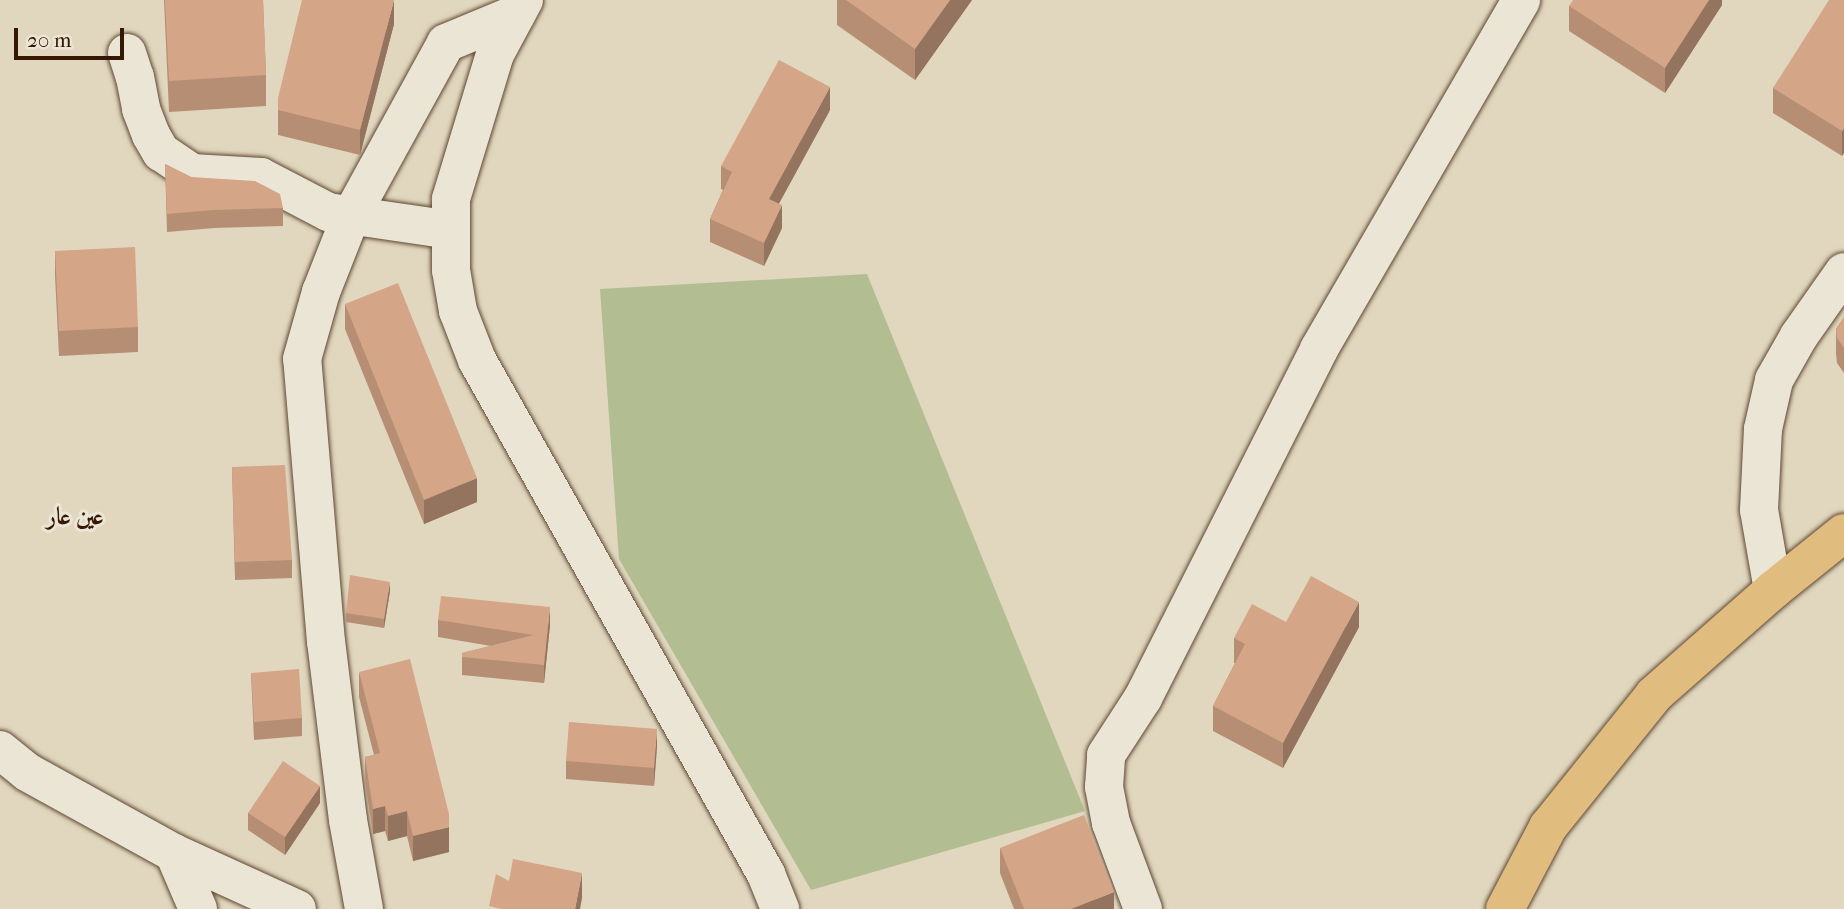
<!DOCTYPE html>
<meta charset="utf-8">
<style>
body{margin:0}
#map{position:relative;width:1844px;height:909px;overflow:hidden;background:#e0d7be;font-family:"IM FELL French Canon",Amiri,serif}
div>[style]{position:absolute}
.green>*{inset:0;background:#b2be91}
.roads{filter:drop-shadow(0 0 2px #604732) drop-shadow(0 0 2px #604732)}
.minor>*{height:38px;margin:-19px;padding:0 19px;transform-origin:19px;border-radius:19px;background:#ebe5d5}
.highway>*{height:38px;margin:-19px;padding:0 19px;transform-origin:19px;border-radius:19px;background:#e0bc7f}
.wall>*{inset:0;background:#b68e74}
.shaded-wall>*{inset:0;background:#94745e}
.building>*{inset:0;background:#d4a587}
span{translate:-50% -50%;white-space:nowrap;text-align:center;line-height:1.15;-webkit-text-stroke:6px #ebe5d5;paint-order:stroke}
.quarter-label{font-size:24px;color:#361704;font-weight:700}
.scale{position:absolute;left:14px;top:28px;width:110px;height:32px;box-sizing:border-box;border:4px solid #361704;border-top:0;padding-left:9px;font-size:21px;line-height:24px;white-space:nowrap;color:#361704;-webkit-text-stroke:5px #ebe5d5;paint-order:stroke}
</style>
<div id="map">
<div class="green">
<div style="clip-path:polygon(867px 274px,1085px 811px,811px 890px,619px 559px,600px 289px)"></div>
</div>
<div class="roads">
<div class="minor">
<div style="left:524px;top:0;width:61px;rotate:118.2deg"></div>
<div style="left:495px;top:54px;width:152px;rotate:106.9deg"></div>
<div style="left:451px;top:199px;width:71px;rotate:90deg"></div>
<div style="left:451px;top:270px;width:42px;rotate:80.3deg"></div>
<div style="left:458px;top:311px;width:53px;rotate:68.8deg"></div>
<div style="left:477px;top:360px;width:590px;rotate:60.65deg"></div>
<div style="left:766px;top:874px;width:38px;rotate:68deg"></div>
<div style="left:127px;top:53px;width:25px;rotate:72deg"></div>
<div style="left:135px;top:77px;width:33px;rotate:79deg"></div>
<div style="left:141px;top:109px;width:28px;rotate:69deg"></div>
<div style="left:151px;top:135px;width:20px;rotate:60deg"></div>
<div style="left:161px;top:152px;width:37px;rotate:34deg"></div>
<div style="left:192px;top:173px;width:69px;rotate:3.3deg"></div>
<div style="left:261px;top:177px;width:76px;rotate:27.6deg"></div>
<div style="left:328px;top:212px;width:124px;rotate:8.3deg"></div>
<div style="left:1773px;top:590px;width:81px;rotate:-99.9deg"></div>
<div style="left:1759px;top:510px;width:81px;rotate:-87.2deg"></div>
<div style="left:1763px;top:429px;width:50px;rotate:-77.3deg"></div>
<div style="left:1774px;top:380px;width:51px;rotate:-60.4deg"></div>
<div style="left:1799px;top:336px;width:78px;rotate:-54.9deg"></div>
<div style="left:0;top:750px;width:35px;rotate:39deg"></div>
<div style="left:27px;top:772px;width:168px;rotate:28.9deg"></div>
<div style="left:174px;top:853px;width:135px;rotate:24.5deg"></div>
<div style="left:174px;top:853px;width:61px;rotate:66.8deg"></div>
<div style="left:364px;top:909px;width:90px;rotate:-100.2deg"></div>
<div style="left:348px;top:820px;width:179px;rotate:-97deg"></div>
<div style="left:326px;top:642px;width:284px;rotate:-94.8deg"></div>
<div style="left:302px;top:359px;width:70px;rotate:-74.2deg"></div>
<div style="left:321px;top:292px;width:82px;rotate:-68.5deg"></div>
<div style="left:351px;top:216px;width:197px;rotate:-61.2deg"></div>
<div style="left:446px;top:43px;width:76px;rotate:-22.5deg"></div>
<div style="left:1143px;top:909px;width:92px;rotate:-110.4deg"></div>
<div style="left:1111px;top:823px;width:37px;rotate:-101deg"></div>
<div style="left:1104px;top:787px;width:32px;rotate:-86deg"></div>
<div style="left:1106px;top:755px;width:68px;rotate:-57deg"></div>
<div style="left:1143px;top:698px;width:391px;rotate:-63.2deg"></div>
<div style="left:1319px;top:349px;width:403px;rotate:-59.9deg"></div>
</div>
<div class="highway">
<div style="left:1505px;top:909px;width:93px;rotate:-62.3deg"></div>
<div style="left:1548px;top:827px;width:169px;rotate:-51.2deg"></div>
<div style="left:1654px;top:695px;width:159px;rotate:-41.4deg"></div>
<div style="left:1773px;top:590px;width:91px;rotate:-38.8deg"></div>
</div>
</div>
<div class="wall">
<div style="clip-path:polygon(164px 0,263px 0,266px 75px,266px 106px,169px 112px)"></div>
<div style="clip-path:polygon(837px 0,972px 0,915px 80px,837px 25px)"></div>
<div style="clip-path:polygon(1722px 0,1722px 5px,1665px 93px,1569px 31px,1569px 6px)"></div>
<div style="clip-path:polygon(1844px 0,1842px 156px,1773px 113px,1773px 88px)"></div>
<div style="clip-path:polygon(394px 24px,360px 155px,278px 135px,278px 98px)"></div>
<div style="clip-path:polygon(830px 110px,779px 203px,782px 228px,764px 266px,710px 242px,710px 219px,723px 190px,721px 189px,721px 166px)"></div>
<div style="clip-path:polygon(165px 164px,191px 177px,283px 208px,283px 226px,214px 228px,167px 232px)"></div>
<div style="clip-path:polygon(55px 251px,138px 327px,138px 352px,59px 356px,55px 276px)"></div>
<div style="clip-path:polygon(345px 304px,477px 502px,424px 524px,345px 329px)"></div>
<div style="clip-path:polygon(1844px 317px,1844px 373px,1837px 363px,1836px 354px,1836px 329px)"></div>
<div style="clip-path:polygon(232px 467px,292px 560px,292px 578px,235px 580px)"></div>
<div style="clip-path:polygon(390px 591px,384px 628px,346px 622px,346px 613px)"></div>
<div style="clip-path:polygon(438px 620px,550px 625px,544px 683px,462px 675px,462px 653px,491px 646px,438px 637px)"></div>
<div style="clip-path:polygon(1286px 622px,1359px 627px,1283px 768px,1213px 731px,1213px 706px,1235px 663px,1234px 663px,1234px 638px)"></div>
<div style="clip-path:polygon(359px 672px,449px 852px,413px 861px,407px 836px,388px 841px,385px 831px,373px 834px,365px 782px,365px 757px,374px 755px,359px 697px)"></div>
<div style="clip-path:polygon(251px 673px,302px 718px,302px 736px,254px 740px)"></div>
<div style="clip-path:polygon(657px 746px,654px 786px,566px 779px,566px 761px)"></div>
<div style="clip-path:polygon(320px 803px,285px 855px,248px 830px,248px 813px)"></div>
<div style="clip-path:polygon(1000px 848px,1114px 909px,1014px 909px,1000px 873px)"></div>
</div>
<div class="shaded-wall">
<div style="clip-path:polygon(394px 0,394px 24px,360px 155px,360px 130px)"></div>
<div style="clip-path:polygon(950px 0,972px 0,915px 80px,915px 49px)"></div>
<div style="clip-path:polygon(1709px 0,1722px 0,1722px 5px,1665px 93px,1665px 68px)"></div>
<div style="clip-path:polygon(830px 87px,830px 110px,769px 222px,769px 199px)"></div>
<div style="clip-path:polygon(1844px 128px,1844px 153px,1842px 156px,1842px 131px)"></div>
<div style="clip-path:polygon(782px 205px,782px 228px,764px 266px,764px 243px)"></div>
<div style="clip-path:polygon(477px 478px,477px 502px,424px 524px,424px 500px)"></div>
<div style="clip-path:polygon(390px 582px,390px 591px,384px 628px,384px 619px)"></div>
<div style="clip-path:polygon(1359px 602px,1359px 627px,1283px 768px,1283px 743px)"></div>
<div style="clip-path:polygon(550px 607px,550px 625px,544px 683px,544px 665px)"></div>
<div style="clip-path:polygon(657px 729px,657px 746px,654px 786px,654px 768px)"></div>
<div style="clip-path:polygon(320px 786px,320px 803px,285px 855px,285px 837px)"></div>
<div style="clip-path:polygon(385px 806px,385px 831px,373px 834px,373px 809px)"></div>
<div style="clip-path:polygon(407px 811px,407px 836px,388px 841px,388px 816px)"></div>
<div style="clip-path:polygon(449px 827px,449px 852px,413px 861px,413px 836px)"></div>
<div style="clip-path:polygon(582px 873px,582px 898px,580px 909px,575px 909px)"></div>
<div style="clip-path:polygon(1114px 892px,1114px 909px,1071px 909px)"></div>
</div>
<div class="building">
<div style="clip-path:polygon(165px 0,263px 0,266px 75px,169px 81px)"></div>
<div style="clip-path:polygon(302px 0,394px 0,360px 130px,278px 110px,278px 98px)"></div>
<div style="clip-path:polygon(846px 0,950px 0,915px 49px)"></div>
<div style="clip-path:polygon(1573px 0,1709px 0,1665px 68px,1569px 6px)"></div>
<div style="clip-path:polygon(1829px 0,1844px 0,1844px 128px,1842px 131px,1773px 88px)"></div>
<div style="clip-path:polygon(779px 60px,830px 87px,769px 199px,782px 205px,764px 243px,710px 219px,732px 172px,721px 166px)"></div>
<div style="clip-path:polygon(165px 164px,191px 177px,255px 181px,280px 194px,283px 208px,214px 210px,167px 214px)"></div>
<div style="clip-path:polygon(135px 247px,138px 327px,59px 331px,55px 251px)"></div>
<div style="clip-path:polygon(398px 283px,477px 478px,424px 500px,345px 304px)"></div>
<div style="clip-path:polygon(1844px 317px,1844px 348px,1837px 338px,1836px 329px)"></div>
<div style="clip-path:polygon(285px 465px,292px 560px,235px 562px,232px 467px)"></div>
<div style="clip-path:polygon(350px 575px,390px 582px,384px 619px,346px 613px)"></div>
<div style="clip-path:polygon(1311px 576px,1359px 602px,1283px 743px,1213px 706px,1245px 644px,1234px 638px,1252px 604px,1286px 622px)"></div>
<div style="clip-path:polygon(441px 596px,550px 607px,544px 665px,462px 657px,462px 653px,533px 635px,438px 620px)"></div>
<div style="clip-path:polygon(410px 659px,449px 814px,449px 827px,413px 836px,407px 811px,388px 816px,385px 806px,373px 809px,365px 757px,380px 753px,359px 672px)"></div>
<div style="clip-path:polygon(299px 669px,302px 718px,254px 722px,251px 673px)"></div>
<div style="clip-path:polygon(569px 722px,657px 729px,654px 768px,566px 761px)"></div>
<div style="clip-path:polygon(283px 761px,320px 786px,285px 837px,248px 813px)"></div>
<div style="clip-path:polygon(1084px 815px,1114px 892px,1071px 909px,1024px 909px,1000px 848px)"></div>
<div style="clip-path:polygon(513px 859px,582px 873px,575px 909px,501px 909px,489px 906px,496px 874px,509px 881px)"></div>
</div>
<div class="quarter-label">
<span style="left:75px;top:517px">عين عار</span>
</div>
<div class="scale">20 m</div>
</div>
